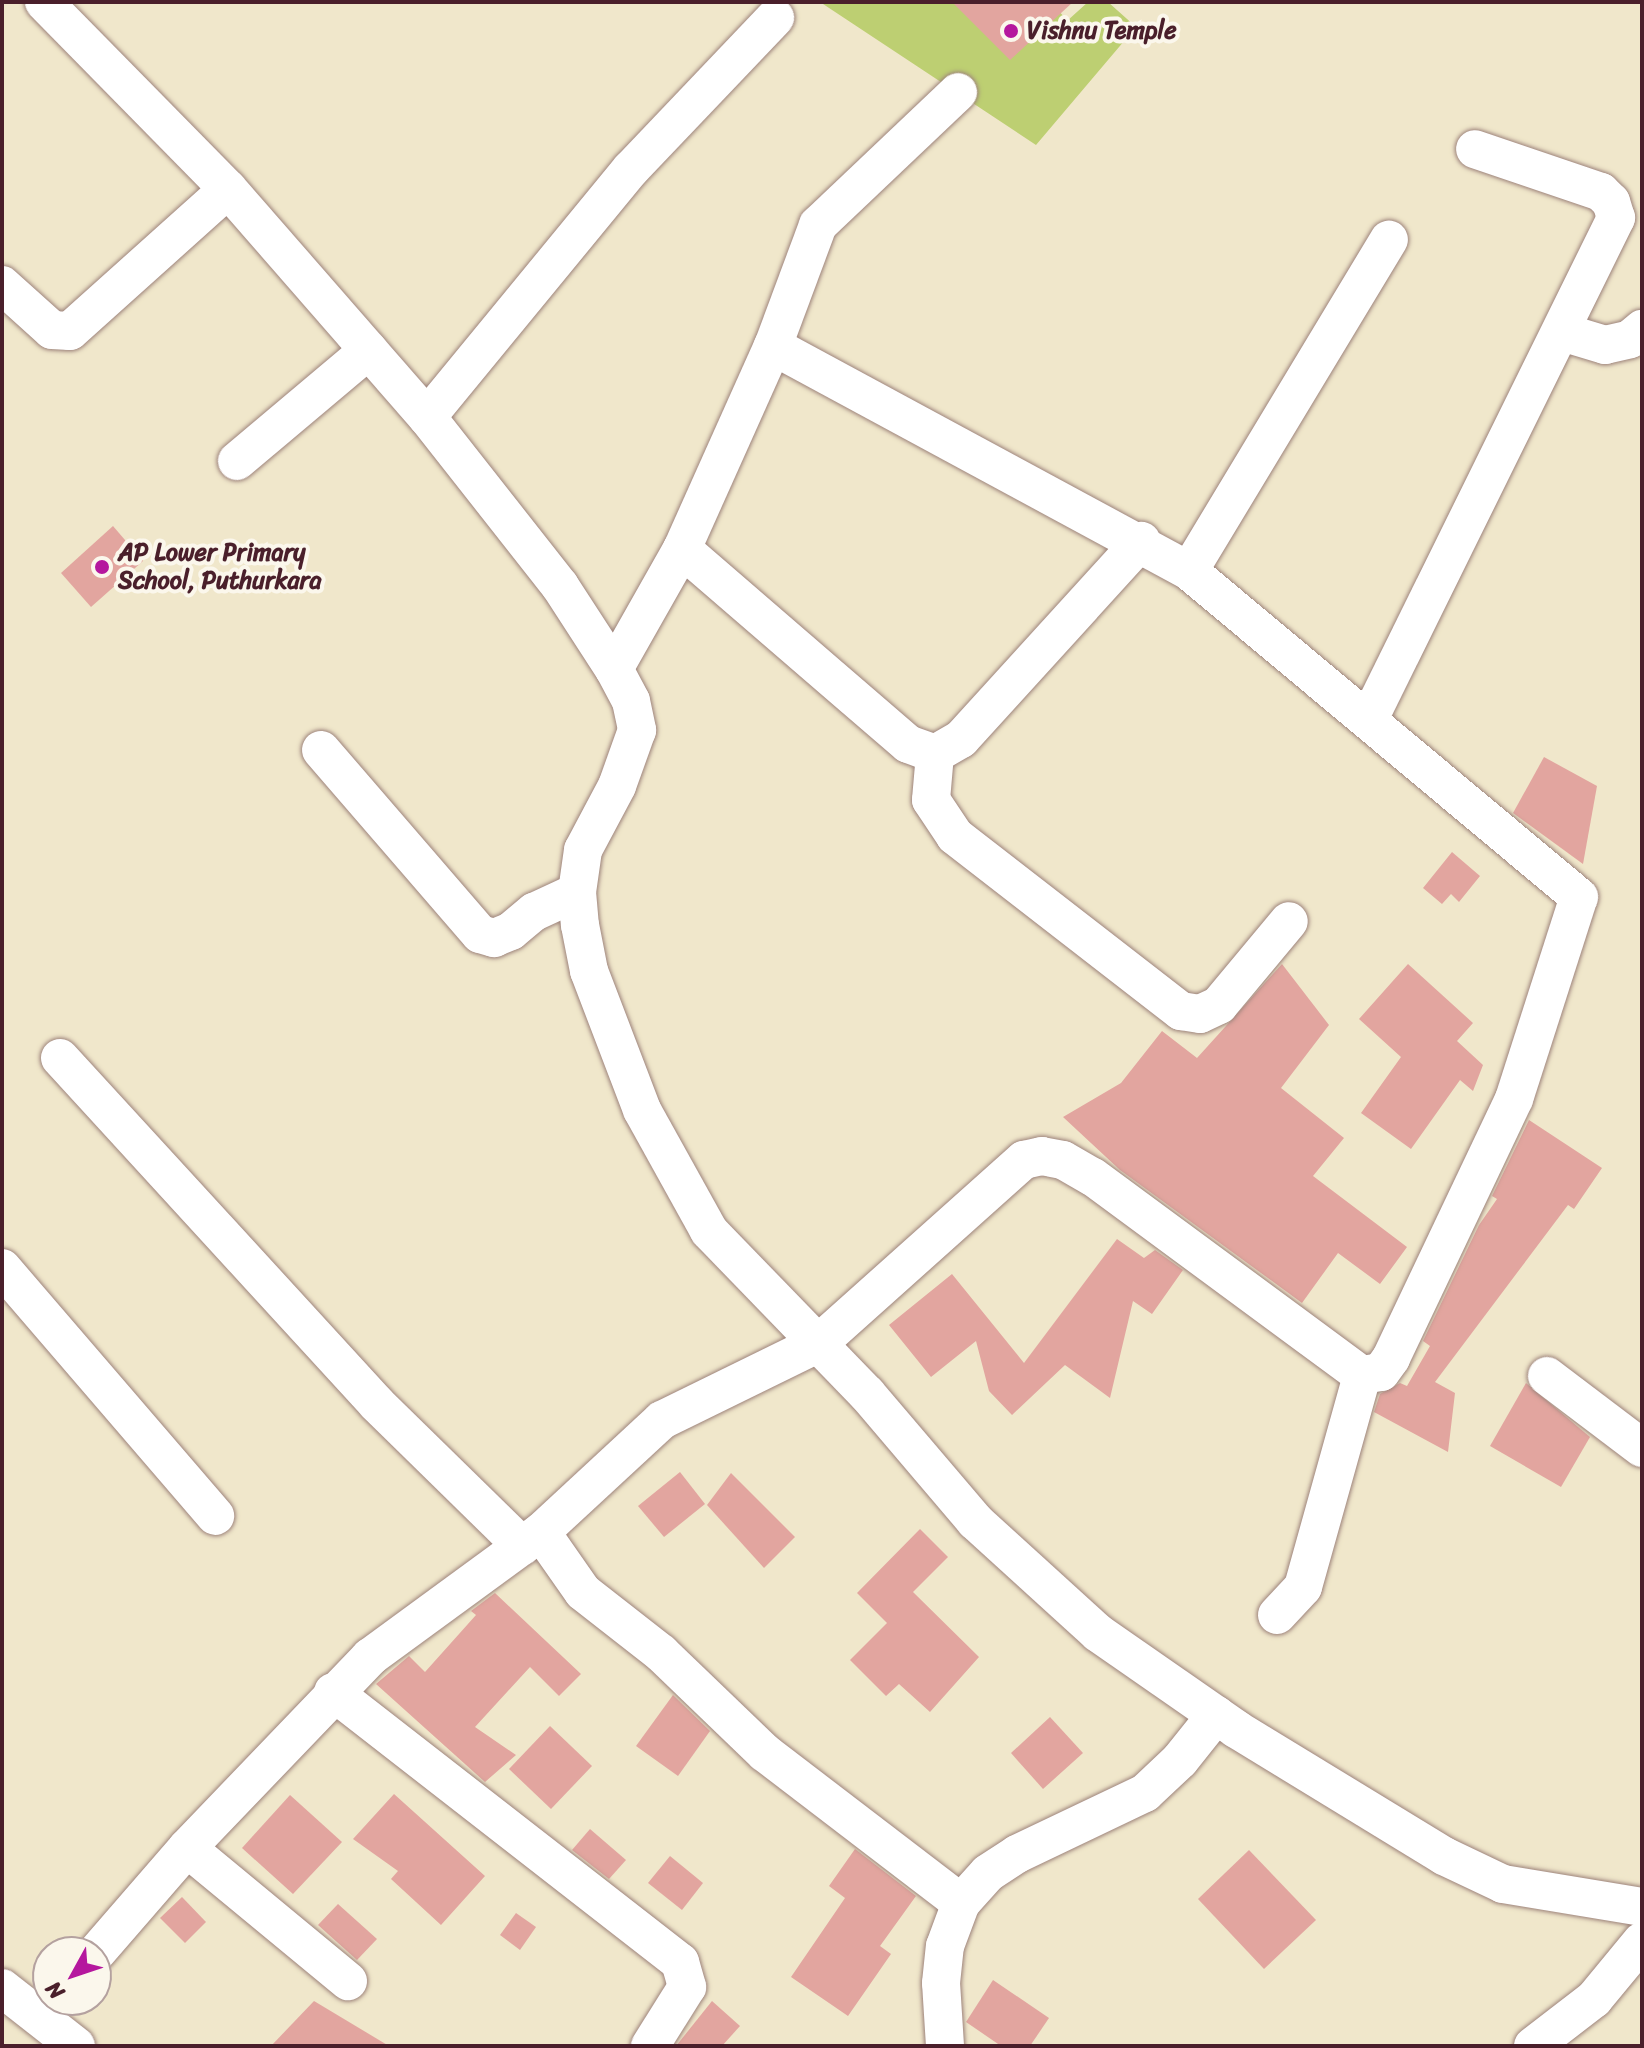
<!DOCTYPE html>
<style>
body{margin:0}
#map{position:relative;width:1644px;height:2048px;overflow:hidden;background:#f0e7cb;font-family:Sriracha,sans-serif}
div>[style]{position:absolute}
.green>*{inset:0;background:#bdcf72}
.building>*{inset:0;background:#e2a59f}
.roads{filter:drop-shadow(0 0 2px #9d837b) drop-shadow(0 0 2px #9d837b)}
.minor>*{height:38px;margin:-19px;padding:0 19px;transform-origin:19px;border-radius:19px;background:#fff}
.dots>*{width:22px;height:22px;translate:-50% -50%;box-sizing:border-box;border:4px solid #fbf7ec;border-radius:50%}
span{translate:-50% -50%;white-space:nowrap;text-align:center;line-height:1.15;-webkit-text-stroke:8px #fbf7ec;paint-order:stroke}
.poi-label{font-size:24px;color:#4a1f2b;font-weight:700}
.left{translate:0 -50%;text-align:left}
.frame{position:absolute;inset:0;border:4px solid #4a1f2b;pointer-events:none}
.north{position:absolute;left:32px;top:1936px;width:80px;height:80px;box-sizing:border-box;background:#fbf7ec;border:2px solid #b4a19f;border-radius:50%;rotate:230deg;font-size:22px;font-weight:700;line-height:32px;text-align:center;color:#4a1f2b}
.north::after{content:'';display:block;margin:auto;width:28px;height:36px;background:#b5179e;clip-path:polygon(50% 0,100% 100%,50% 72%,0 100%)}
</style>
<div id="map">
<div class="green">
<div style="clip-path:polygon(820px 2px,1052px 2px,1067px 21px,1088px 2px,1108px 2px,1136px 27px,1036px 145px)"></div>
</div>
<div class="building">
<div style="clip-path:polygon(952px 2px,1073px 2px,1010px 60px)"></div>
<div style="clip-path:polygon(113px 526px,143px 561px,91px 607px,61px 573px)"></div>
<div style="clip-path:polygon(1544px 757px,1597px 786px,1583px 864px,1513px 813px)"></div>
<div style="clip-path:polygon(1452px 852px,1480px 876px,1459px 902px,1451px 894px,1442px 904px,1423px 888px)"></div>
<div style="clip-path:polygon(1282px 964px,1329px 1025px,1281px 1088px,1344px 1138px,1313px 1176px,1407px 1247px,1380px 1284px,1338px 1253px,1302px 1303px,1120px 1170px,1063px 1117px,1121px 1083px,1162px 1031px,1197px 1058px)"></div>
<div style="clip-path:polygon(1408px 964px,1473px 1023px,1457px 1041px,1483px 1065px,1473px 1091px,1460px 1080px,1411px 1149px,1361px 1113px,1401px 1057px,1359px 1019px)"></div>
<div style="clip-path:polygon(1529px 1120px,1602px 1168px,1574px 1209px,1568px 1205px,1435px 1382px,1455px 1393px,1448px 1452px,1374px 1412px,1380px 1394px,1400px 1383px,1407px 1386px,1430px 1346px,1423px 1341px,1479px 1225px,1497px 1199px,1492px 1196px)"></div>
<div style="clip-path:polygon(1117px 1239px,1144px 1258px,1155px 1250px,1183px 1270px,1152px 1314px,1133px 1301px,1110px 1398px,1065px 1365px,1012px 1415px,989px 1391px,976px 1341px,931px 1377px,889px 1325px,952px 1274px,1024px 1363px)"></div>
<div style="clip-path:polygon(1526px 1383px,1590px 1437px,1561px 1487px,1490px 1446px)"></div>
<div style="clip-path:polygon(680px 1472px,705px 1504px,664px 1537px,638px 1506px)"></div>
<div style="clip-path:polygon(731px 1473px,795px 1537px,764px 1568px,707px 1505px)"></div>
<div style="clip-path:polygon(920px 1529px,948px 1557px,913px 1592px,979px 1657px,930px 1712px,899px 1684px,886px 1696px,850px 1660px,887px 1623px,857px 1593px)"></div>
<div style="clip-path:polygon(495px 1593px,581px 1674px,559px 1696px,530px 1667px,475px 1727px,516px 1755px,485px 1782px,376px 1684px,409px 1656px,425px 1672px,476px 1615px,471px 1611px)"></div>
<div style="clip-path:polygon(673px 1695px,710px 1731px,678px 1776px,636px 1746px)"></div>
<div style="clip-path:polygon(1050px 1717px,1083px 1753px,1043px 1789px,1011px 1753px)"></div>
<div style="clip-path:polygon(550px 1726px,592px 1766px,551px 1809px,509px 1769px)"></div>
<div style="clip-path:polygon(394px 1794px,485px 1876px,441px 1925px,391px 1879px,398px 1871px,353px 1839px)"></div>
<div style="clip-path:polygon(290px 1795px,342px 1842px,293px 1894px,242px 1848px)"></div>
<div style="clip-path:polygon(590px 1829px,626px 1860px,609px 1879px,572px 1850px)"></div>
<div style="clip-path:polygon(855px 1849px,916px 1896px,880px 1946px,891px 1954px,848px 2016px,791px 1977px,845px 1898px,829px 1886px)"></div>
<div style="clip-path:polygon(1249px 1850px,1316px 1920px,1264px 1969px,1198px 1899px)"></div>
<div style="clip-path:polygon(670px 1856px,703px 1883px,682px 1910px,648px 1883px)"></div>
<div style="clip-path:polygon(182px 1897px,206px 1922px,185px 1943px,160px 1918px)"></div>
<div style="clip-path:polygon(338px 1904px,377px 1939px,357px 1960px,318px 1925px)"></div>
<div style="clip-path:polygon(516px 1913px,536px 1927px,520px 1950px,500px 1935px)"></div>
<div style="clip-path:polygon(993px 1980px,1049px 2018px,1030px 2046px,1001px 2046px,966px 2022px)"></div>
<div style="clip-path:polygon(314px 2001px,389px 2046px,271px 2046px)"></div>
<div style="clip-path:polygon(712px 2001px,740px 2026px,722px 2046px,676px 2046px)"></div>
</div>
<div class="roads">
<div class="minor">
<div style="left:44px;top:2px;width:262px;rotate:45.5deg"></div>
<div style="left:228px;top:189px;width:303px;rotate:48.9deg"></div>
<div style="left:427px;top:417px;width:215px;rotate:51.8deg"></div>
<div style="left:560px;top:586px;width:99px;rotate:57deg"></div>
<div style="left:614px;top:669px;width:36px;rotate:62deg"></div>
<div style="left:631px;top:701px;width:30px;rotate:78deg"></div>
<div style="left:637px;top:730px;width:59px;rotate:109.7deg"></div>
<div style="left:617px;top:786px;width:72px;rotate:118deg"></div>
<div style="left:583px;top:850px;width:42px;rotate:98.1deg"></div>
<div style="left:577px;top:892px;width:33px;rotate:85deg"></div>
<div style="left:580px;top:925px;width:47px;rotate:78.9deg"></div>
<div style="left:589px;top:971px;width:149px;rotate:69.1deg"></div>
<div style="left:642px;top:1110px;width:138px;rotate:61deg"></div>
<div style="left:709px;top:1231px;width:227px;rotate:45.9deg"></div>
<div style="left:867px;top:1394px;width:167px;rotate:49.6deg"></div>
<div style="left:975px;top:1521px;width:166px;rotate:42.3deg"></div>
<div style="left:1098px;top:1633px;width:168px;rotate:34.8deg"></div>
<div style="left:1236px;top:1729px;width:244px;rotate:31.4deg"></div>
<div style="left:1444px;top:1856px;width:65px;rotate:25.4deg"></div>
<div style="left:1503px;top:1884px;width:141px;rotate:9.4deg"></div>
<div style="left:2px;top:285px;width:67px;rotate:42deg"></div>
<div style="left:52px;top:330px;width:18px;rotate:3deg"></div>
<div style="left:70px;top:331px;width:212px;rotate:-41.9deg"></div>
<div style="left:1562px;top:332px;width:45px;rotate:16.8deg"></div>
<div style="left:1605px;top:345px;width:26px;rotate:-13deg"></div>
<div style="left:1630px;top:339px;width:16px;rotate:-40deg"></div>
<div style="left:427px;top:417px;width:321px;rotate:-50.6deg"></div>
<div style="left:631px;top:169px;width:209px;rotate:-46.4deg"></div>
<div style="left:237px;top:461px;width:172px;rotate:-40.1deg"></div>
<div style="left:682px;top:549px;width:298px;rotate:40.8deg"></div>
<div style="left:908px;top:744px;width:29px;rotate:20deg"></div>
<div style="left:935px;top:754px;width:30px;rotate:-30deg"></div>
<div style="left:961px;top:739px;width:268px;rotate:-47.7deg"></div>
<div style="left:1189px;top:571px;width:387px;rotate:-58.9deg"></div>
<div style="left:614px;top:669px;width:138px;rotate:-60.5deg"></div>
<div style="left:682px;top:549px;width:222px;rotate:-65.9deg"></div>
<div style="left:773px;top:346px;width:129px;rotate:-69.6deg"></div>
<div style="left:818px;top:225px;width:193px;rotate:-43.5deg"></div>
<div style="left:1369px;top:719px;width:559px;rotate:-63.76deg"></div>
<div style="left:1616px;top:218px;width:17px;rotate:-107deg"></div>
<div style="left:1611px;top:202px;width:14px;rotate:-135deg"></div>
<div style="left:1601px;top:192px;width:133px;rotate:-161.2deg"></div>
<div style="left:321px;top:750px;width:243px;rotate:49.2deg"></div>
<div style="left:480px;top:934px;width:15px;rotate:16deg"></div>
<div style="left:494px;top:938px;width:18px;rotate:-22deg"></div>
<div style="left:511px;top:931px;width:30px;rotate:-40deg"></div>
<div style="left:534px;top:912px;width:47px;rotate:-24.9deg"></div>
<div style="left:935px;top:754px;width:46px;rotate:95deg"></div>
<div style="left:931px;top:800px;width:43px;rotate:56.3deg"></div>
<div style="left:955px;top:836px;width:286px;rotate:37.8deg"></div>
<div style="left:1181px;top:1011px;width:19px;rotate:9deg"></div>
<div style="left:1200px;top:1014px;width:21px;rotate:-25deg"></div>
<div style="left:1219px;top:1005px;width:109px;rotate:-50.2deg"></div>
<div style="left:60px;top:1058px;width:469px;rotate:47.5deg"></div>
<div style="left:377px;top:1404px;width:203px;rotate:44.4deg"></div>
<div style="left:2px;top:1268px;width:327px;rotate:49.3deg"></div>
<div style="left:1547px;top:1376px;width:119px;rotate:37.2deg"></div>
<div style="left:541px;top:1532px;width:73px;rotate:55deg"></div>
<div style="left:583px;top:1592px;width:99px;rotate:38deg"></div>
<div style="left:661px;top:1653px;width:144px;rotate:43.9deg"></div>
<div style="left:765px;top:1753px;width:247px;rotate:37.4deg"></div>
<div style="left:1277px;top:1615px;width:38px;rotate:-47deg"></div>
<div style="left:1303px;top:1587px;width:220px;rotate:-74.4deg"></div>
<div style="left:333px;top:1692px;width:440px;rotate:37.9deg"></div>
<div style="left:680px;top:1962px;width:26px;rotate:74deg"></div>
<div style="left:687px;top:1987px;width:70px;rotate:122.1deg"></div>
<div style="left:187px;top:1848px;width:209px;rotate:39.6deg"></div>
<div style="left:96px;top:1953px;width:139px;rotate:-49.1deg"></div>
<div style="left:187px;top:1848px;width:265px;rotate:-46.2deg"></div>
<div style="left:370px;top:1657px;width:212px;rotate:-36.2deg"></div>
<div style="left:541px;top:1532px;width:165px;rotate:-42.8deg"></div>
<div style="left:662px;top:1420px;width:175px;rotate:-26.1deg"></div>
<div style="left:819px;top:1343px;width:275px;rotate:-41.8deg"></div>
<div style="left:1024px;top:1160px;width:18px;rotate:-13deg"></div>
<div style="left:1042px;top:1156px;width:21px;rotate:11deg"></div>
<div style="left:1063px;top:1160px;width:34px;rotate:30deg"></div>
<div style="left:1093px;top:1177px;width:334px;rotate:36.4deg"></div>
<div style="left:1362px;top:1375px;width:19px;rotate:-9deg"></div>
<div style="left:1381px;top:1372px;width:17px;rotate:-54deg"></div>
<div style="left:1391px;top:1358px;width:287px;rotate:-64.6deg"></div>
<div style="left:1514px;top:1099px;width:212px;rotate:-72.2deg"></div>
<div style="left:1579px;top:897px;width:508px;rotate:-140.11deg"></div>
<div style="left:1189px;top:571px;width:473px;rotate:-151.6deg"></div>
<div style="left:2px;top:1988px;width:94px;rotate:38.1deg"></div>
<div style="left:945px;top:2046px;width:63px;rotate:-93.6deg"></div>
<div style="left:941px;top:1983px;width:37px;rotate:-84deg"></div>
<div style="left:945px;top:1946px;width:46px;rotate:-69.6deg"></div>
<div style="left:961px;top:1903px;width:40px;rotate:-48deg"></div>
<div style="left:988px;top:1873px;width:35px;rotate:-33deg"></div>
<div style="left:1017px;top:1854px;width:142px;rotate:-25.5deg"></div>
<div style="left:1145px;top:1793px;width:48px;rotate:-43.3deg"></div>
<div style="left:1180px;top:1760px;width:58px;rotate:-51.3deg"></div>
<div style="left:1533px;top:2046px;width:77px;rotate:-37.6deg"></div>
<div style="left:1594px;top:1999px;width:75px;rotate:-50.4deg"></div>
</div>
</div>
<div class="dots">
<div style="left:1011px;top:31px;background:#b5179e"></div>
<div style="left:102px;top:567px;background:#b5179e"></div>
</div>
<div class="poi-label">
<span class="left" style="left:1027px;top:31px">Vishnu Temple</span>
<span class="left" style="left:118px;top:567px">AP Lower Primary<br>School, Puthurkara</span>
</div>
<div class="frame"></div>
<div class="north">N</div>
</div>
